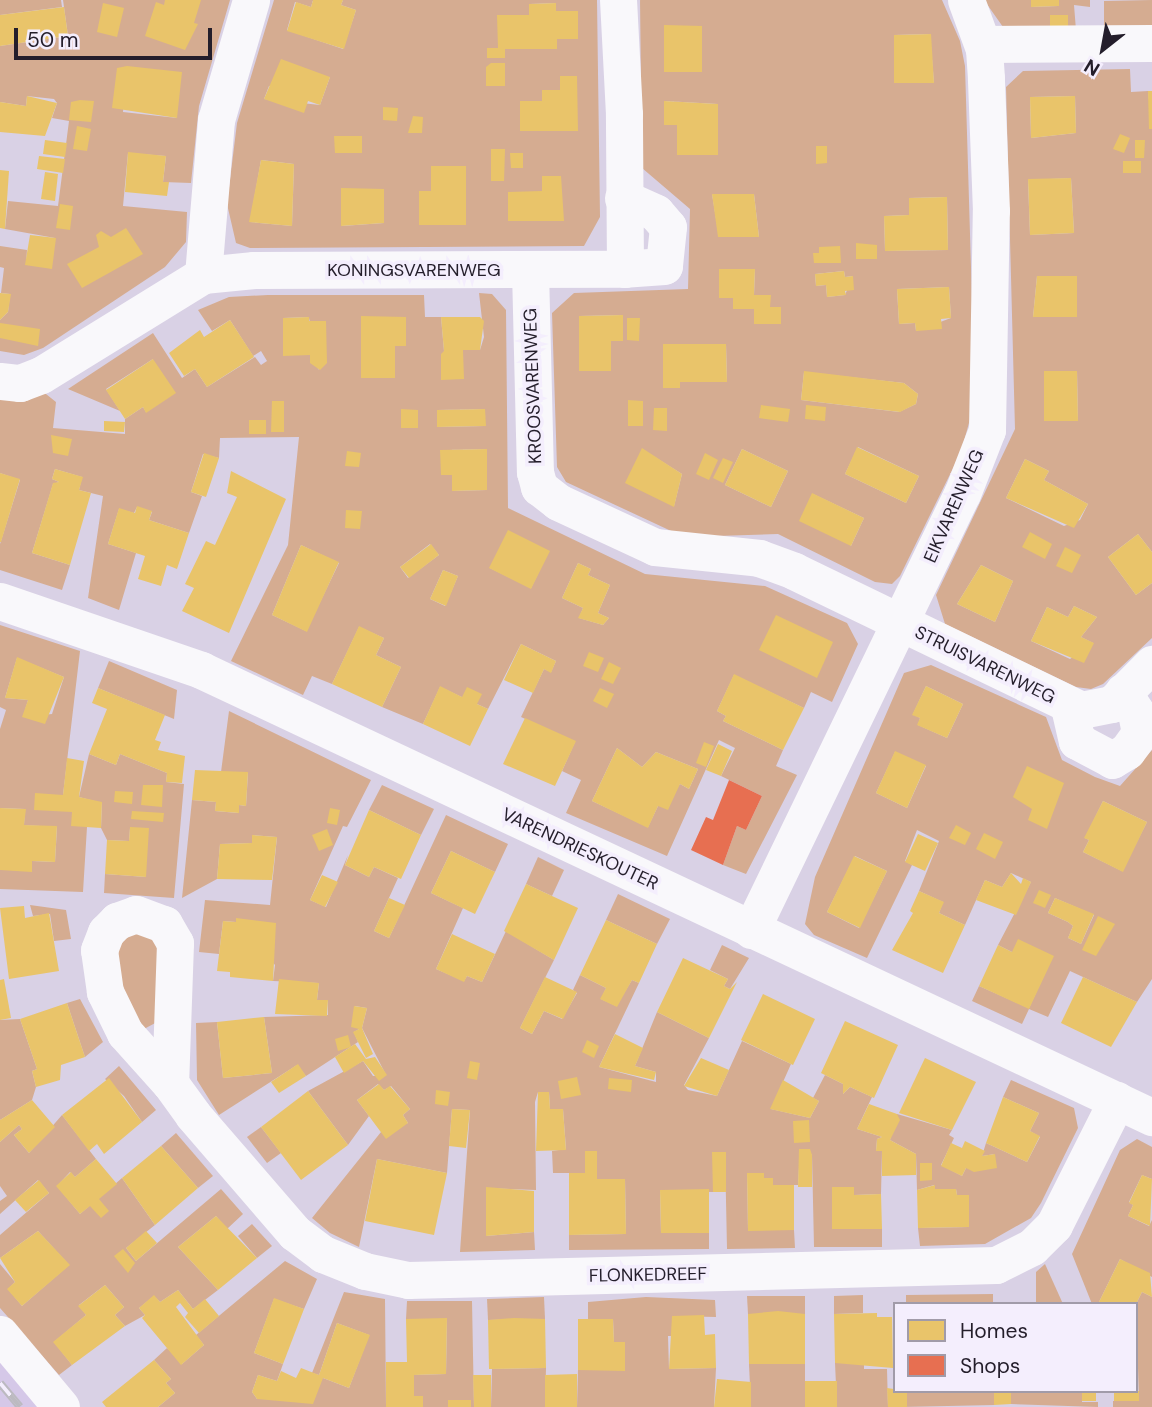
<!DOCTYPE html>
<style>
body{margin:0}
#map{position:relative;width:1152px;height:1407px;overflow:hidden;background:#d9d1e5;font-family:"DM Sans",sans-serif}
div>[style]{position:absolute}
.built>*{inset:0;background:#d5c8e8}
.green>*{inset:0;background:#d5ac91}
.homes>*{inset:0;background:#e9c46a}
.shops>*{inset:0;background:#e76f51}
.minor>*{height:37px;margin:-18.5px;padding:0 18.5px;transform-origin:18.5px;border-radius:18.5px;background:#f9f8fb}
.rail>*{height:8px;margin-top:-4px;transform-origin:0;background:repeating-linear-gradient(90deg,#f4eefd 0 16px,#bcbac0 0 32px);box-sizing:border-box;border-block:2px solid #bcbac0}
span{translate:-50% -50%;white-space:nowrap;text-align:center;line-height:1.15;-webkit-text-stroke:7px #f4eefd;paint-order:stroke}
.street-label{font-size:18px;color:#241e2b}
.legend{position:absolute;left:893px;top:1302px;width:245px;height:91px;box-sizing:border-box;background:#f4eefd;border:2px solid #a19ba9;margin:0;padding:9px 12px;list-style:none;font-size:21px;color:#241e2b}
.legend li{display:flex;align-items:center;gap:14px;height:35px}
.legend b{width:35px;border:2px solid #a19ba9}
.north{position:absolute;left:1068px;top:14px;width:70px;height:70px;-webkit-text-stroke:5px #f4eefd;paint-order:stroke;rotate:211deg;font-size:19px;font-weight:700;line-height:28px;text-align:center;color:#241e2b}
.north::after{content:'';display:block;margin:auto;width:24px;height:32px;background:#241e2b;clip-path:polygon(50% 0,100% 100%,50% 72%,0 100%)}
.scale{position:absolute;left:14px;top:28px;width:198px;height:32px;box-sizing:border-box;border:4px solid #241e2b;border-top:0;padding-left:9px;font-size:21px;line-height:24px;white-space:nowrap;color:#241e2b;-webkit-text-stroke:5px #f4eefd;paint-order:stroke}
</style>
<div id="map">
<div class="built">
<div style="clip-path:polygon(0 1353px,45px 1407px,0 1407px)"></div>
</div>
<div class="green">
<div style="clip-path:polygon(0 0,61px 0,62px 7px,0 15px)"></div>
<div style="clip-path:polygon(evenodd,63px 0,230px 0,199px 106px,191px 183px,163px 182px,166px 156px,128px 153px,123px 206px,187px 212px,186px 242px,165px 267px,43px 348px,24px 355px,0 351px,0 320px,8px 312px,10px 294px,1px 293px,4px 268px,0 267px,0 246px,27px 250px,26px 265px,55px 238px,5px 229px,8px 201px,58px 206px,69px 121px,52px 118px,57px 103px,54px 99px,27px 96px,26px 106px,0 102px,0 46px,68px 36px,63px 0,127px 67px,177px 118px,123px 112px,127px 67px)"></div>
<div style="clip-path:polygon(evenodd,274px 0,313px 0,311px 7px,295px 2px,287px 30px,343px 49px,356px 10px,341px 5px,343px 0,597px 0,600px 217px,584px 246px,250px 248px,236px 243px,227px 204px,237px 123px,274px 0,555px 3px,556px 11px,578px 11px,577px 39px,557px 39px,556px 49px,505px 49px,505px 58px,487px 58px,487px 49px,498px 48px,498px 15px,529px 15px,530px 4px,555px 3px,274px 0,560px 76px,577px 76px,577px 130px,520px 131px,520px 101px,542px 101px,542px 90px,560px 90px,560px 76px,274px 0,330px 77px,320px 105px,264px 99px,269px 86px,330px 77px,274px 0,261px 160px,294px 164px,292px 226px,250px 222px,261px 160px,274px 0,341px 189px,384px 189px,384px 223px,342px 226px,341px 189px,274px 0,419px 191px,431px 191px,466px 225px,419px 225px,419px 191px)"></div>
<div style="clip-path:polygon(evenodd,640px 0,942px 0,960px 41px,965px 66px,975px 401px,961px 452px,900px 576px,892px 584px,875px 582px,778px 534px,684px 537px,566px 482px,557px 467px,552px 313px,574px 293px,688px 289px,690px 209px,642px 168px,640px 0,664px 26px,702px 26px,702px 72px,664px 72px,664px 26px,640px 0,930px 34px,934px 83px,894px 83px,894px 35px,930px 34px,640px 0,665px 101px,718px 104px,718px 155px,677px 155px,677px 125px,665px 101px,640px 0,712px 194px,754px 194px,759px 237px,719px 237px,712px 194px,640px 0,947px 197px,948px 250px,885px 251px,884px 216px,909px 215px,909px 198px,947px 197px,640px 0,720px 269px,755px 269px,754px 295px,770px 295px,770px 307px,733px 309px,733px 298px,719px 298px,720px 269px,640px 0,844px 271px,845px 277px,853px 276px,845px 295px,827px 297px,826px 285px,816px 286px,815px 274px,844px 271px,640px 0,949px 287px,951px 318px,916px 331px,915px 323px,899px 324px,897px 289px,949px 287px,640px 0,623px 315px,623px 341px,611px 341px,611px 370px,579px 371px,579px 316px,623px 315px,640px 0,663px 344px,726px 344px,727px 381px,680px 382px,680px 388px,663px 344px,640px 0,804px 372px,904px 383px,918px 394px,916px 404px,899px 412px,801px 400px,804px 372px,640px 0,858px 447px,919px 476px,906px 503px,845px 474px,858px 447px,640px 0,642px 449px,682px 474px,674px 506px,642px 449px,640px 0,742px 449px,788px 471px,771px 507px,725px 485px,742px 449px,640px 0,813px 494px,864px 518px,851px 546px,813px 494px)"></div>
<div style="clip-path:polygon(984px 0,1031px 0,1031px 7px,1058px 6px,1059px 0,1090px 0,1090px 7px,1074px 5px,1076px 30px,1003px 27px)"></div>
<div style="clip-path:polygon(1152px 0,1152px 26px,1104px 26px,1104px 1px)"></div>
<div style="clip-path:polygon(evenodd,1130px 69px,1131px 92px,1148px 91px,1152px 129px,1152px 552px,1138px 534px,1108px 557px,1136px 595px,1152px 583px,1152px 638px,1103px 684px,1091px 689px,1076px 687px,945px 624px,936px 595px,1015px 429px,1006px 87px,1023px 71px,1130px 69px,1075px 96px,1076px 133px,1031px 138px,1030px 97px,1075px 96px,1130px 69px,1071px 178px,1074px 233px,1030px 235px,1028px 180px,1071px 178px,1130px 69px,1037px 276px,1077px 276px,1077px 317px,1033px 317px,1037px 276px,1130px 69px,1077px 371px,1078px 420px,1045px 421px,1044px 372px,1077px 371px,1130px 69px,1025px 459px,1049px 471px,1044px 480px,1088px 504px,1080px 520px,1064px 526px,1006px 498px,1025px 459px,1130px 69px,981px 565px,1013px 581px,995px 622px,957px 604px,981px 565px,1130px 69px,1074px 606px,1097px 617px,1081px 637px,1093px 643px,1070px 659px,1031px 641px,1047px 607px,1068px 617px,1074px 606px)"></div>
<div style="clip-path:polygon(evenodd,479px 293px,492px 294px,506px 310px,508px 508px,645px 574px,765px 586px,847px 623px,858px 644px,832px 702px,811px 692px,804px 708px,734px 675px,717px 711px,726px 716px,723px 721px,783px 750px,776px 766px,797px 775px,746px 874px,723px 865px,737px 826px,746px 830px,762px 796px,721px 776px,735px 748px,719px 740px,667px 856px,566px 813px,581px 780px,562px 771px,575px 742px,521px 717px,544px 669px,551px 672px,556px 661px,521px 644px,488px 709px,440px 687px,423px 724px,382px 707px,401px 667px,376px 655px,384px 638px,359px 627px,332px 684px,312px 676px,303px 695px,231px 661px,288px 545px,299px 437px,220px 438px,219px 458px,203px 454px,191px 492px,202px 496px,189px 533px,149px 520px,152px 512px,137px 507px,134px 513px,119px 509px,108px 544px,136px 553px,119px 610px,88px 598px,103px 496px,79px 490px,82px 477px,55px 469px,52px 479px,59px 482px,53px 484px,32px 553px,70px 565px,62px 590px,0 570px,0 544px,20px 480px,0 473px,0 397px,41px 390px,56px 402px,53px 428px,125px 434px,125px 419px,143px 407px,146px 412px,153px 359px,106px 389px,120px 411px,68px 389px,153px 333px,182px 378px,195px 369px,207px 387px,255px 357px,261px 365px,267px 361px,261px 351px,253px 356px,230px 320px,212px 331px,198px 310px,229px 297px,268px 295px,424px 295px,425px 317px,441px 317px,444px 351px,441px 379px,463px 379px,463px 350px,480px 350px,484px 337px,479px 293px,309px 317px,309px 318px,319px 370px,310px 355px,283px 355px,283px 318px,309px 317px,479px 293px,361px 317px,406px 346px,395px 346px,394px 378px,361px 378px,361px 317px,479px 293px,485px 409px,485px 426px,437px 427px,437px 410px,485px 409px,479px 293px,487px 449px,487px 490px,452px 491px,452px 475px,441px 474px,441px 450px,487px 449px,479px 293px,430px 544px,439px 555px,408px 578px,400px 567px,430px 544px,479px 293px,301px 545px,339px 563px,306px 631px,272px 615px,301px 545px,479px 293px,549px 551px,531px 588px,490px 568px,549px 551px,479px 293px,578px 563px,591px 569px,588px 575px,610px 585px,598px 613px,609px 618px,603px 625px,579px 618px,583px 608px,562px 598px,578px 563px,479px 293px,443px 570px,458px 576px,445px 606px,430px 599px,443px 570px,479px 293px,617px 748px,642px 767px,656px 752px,698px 769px,689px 789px,680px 784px,658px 806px,648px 827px,592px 801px,617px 748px)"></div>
<div style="clip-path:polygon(evenodd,0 625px,80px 651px,63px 795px,87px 827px,83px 892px,0 889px,0 828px,32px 872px,32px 861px,55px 862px,57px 827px,24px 825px,25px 809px,0 808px,0 729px,6px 710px,0 707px,0 625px,17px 658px,64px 677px,52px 714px,23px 717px,28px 700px,5px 698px,17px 658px)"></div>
<div style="clip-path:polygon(109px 661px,177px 690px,174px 719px,98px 688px)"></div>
<div style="clip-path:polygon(evenodd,931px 665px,1046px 717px,1062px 760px,1095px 777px,1120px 786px,1152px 750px,1152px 979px,1137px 1002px,1070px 971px,1048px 1017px,1029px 1009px,1022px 1024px,972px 1001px,979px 986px,1029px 1008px,1053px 956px,1012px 952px,998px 945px,1031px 882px,1011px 873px,1002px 887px,985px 880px,965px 925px,939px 913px,943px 902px,919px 891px,939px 841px,917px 830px,905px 861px,912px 865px,867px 958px,814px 935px,805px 924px,815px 877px,904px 673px,931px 665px,926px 686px,963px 704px,947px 738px,918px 725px,920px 718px,913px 714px,926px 686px,931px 665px,895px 752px,926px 766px,907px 808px,876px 793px,895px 752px,931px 665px,1103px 801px,1147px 822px,1122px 871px,1083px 852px,1089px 840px,1085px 838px,1103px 801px,931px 665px,855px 856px,887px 871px,859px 928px,827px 912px,855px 856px,931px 665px,1055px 898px,1094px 915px,1081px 944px,1068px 938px,1073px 926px,1068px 922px,1048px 913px,1055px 898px)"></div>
<div style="clip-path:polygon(229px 711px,371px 780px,347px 827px,343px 826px,310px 900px,326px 907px,348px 855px,345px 865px,369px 877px,374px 867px,398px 878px,374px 931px,389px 938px,446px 815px,508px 844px,495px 872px,451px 851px,431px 893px,463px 908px,436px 969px,464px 981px,467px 976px,482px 982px,506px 931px,554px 960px,520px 1028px,532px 1034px,544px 1011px,562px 1019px,577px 993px,573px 990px,580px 975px,606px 988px,601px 999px,616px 1006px,632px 980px,639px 983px,599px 1067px,656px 1082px,656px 1072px,635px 1066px,657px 1012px,709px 1038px,684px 1085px,688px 1090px,717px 1096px,742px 1041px,791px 1064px,771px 1109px,810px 1118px,819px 1101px,813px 1098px,825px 1075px,843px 1084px,843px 1094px,850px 1087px,872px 1097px,857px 1129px,882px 1137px,877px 1139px,876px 1151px,882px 1151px,881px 1194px,854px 1195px,854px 1187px,832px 1187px,832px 1229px,882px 1229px,882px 1247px,814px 1247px,812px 1156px,809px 1149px,800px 1149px,798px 1185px,773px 1185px,773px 1178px,764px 1178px,764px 1173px,747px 1173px,748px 1230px,794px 1230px,795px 1248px,727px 1249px,725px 1152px,713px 1152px,713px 1192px,660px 1191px,661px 1233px,709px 1233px,709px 1249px,569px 1250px,569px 1235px,626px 1234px,625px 1179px,597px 1179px,596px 1151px,585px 1152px,585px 1173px,553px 1173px,552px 1151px,566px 1149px,563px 1109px,550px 1109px,549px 1092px,538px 1092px,535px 1102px,536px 1190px,486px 1188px,486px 1236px,534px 1232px,535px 1250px,460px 1252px,470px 1110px,452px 1109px,447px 1173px,377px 1159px,359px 1247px,330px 1233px,312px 1218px,381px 1132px,408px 1123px,403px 1115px,410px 1109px,391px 1086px,384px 1090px,378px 1084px,357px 1100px,369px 1116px,348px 1145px,308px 1091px,363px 1061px,373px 1076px,386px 1075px,362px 1028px,367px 1008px,355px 1006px,359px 1029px,354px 1032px,358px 1042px,306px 1076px,297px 1065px,219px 1115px,197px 1080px,196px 1023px,217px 1022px,223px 1078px,272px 1073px,264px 1017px,328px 1015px,328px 1001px,317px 1000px,319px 983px,273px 981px,275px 965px,236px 919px,236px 922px,223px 921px,219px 954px,199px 952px,205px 900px,270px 905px,277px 837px,252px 835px,252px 843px,220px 844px,217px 879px,182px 898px,192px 800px,216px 802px,215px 811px,238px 813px,239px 805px,246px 806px,248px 773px,221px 772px)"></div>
<div style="clip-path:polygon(89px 754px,116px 765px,120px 754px,167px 773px,166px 782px,184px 784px,174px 898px,104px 893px,105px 874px,146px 877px,130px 828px,129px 841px,107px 840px,101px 828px,102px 803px,79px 797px)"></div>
<div style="clip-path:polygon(382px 785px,434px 809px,421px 835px,369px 810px)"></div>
<div style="clip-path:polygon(538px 857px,564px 870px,552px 896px,526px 884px)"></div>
<div style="clip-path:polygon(618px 894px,670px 919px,657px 944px,606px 920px)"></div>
<div style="clip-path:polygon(30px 905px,66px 910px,71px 939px,54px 941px,50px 914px,33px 916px)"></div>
<div style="clip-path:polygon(124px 928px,160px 935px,159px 1021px,144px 1029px,132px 1023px,111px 945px)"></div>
<div style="clip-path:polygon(722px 945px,749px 958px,730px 989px,724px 986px,728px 979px,710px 970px)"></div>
<div style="clip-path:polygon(80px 999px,103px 1042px,85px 1057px,67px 1003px)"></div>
<div style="clip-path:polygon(20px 1019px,37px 1069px,32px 1071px,36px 1087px,32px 1100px,0 1120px,0 1020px)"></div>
<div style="clip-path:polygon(119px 1066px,156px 1110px,142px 1122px,124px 1096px,105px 1079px)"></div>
<div style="clip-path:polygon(1011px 1080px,1074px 1108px,1078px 1128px,1041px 1203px,1031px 1218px,985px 1244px,920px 1246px,918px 1228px,969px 1227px,969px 1195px,957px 1195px,956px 1189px,935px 1189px,934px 1185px,917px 1190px,916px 1154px,890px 1140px,897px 1114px,952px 1130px,949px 1135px,954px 1138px,941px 1165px,962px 1176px,966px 1168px,995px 1154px,982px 1156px,986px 1143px,1027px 1162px,1040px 1137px,1030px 1131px,1039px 1113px,1003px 1097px)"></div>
<div style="clip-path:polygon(62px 1115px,96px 1159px,75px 1177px,70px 1172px,57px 1186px,80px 1214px,122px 1178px,155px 1225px,126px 1248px,136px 1261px,221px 1189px,243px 1214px,227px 1229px,216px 1216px,178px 1247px,218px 1290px,193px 1309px,178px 1290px,160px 1302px,154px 1296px,139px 1308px,145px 1315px,125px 1326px,115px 1315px,124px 1307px,105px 1285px,79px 1305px,86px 1315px,54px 1342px,72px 1365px,59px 1375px,0 1308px,0 1264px,15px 1282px,8px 1289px,22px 1306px,69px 1265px,38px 1231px,0 1258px,0 1235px,49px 1193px,38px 1180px,0 1214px,0 1201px,7px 1196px,0 1186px,0 1142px,19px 1125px,22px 1129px,14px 1135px,29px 1153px)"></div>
<div style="clip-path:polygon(261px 1127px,281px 1153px,267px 1163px,247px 1137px)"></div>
<div style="clip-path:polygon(176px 1133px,213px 1176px,198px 1188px,161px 1146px)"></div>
<div style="clip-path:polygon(1137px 1139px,1152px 1147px,1152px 1179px,1142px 1175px,1129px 1202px,1133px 1205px,1128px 1216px,1149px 1226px,1152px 1220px,1152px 1277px,1120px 1259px,1098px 1304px,1092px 1304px,1072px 1254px,1120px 1150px)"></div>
<div style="clip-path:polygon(252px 1224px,272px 1246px,257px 1258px,238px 1236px)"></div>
<div style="clip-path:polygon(285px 1261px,317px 1279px,304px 1309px,274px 1299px,254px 1353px,283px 1364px,277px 1381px,258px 1375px,252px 1392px,257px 1399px,323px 1378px,349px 1388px,369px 1335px,337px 1323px,319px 1375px,312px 1373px,344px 1292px,385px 1299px,386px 1407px,158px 1407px,175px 1393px,166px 1383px,171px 1379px,154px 1360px,167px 1348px,182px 1364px,204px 1345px,196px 1335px)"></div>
<div style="clip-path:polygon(1045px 1264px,1063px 1304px,1036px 1304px,1036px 1272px)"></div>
<div style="clip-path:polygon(1142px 1292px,1152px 1297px,1152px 1407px,1113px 1407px,1113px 1401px,1139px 1400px,1136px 1304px)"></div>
<div style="clip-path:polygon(993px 1294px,993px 1304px,906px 1304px,906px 1295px)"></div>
<div style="clip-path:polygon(863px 1295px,863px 1313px,834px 1314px,834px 1296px)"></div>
<div style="clip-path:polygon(747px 1296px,805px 1296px,805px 1314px,748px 1314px)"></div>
<div style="clip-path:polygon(544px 1297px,545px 1319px,488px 1320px,487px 1299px)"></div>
<div style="clip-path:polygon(646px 1297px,715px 1300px,716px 1317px,672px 1316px,672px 1336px,668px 1336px,669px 1369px,716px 1368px,714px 1407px,577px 1407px,578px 1370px,625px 1370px,625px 1343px,614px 1342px,613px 1319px,588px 1319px,588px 1302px)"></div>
<div style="clip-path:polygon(407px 1301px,472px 1301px,474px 1407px,423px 1407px,423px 1396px,414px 1396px,414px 1375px,446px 1374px,447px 1319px,406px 1319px)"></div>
<div style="clip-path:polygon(835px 1363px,864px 1363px,864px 1369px,887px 1369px,888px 1407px,837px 1407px)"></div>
<div style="clip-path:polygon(749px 1364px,805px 1364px,805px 1407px,751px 1407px)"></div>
<div style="clip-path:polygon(546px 1368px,545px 1407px,491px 1407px,492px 1369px)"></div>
<div style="clip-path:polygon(907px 1391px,994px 1391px,994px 1405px,901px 1407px,907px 1406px)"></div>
<div style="clip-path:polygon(1011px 1391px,1082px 1391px,1082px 1402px,1098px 1402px,1098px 1407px,1011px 1404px)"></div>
</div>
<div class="homes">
<div style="clip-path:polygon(165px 0,201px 0,194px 23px,198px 24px,185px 50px,145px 36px,156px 2px,164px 5px)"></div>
<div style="clip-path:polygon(313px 0,343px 0,341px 5px,356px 10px,344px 49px,287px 31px,296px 2px,311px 7px)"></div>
<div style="clip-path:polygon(1031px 0,1059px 0,1059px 6px,1031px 7px)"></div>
<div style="clip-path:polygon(103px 3px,124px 8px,117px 37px,97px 32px)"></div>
<div style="clip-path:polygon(556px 3px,556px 11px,578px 11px,578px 39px,557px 39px,557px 49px,505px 49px,505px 58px,487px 58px,487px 48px,498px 48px,497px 15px,529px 15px,529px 4px)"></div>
<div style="clip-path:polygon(64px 7px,68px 36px,0 46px,0 15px)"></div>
<div style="clip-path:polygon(1050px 15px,1068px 15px,1068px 27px,1050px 26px)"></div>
<div style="clip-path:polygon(664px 25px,702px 26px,702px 72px,664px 72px)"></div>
<div style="clip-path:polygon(931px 34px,934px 83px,894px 83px,894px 35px)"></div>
<div style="clip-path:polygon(281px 59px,330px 77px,320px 105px,308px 101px,304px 113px,264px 99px)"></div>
<div style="clip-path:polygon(491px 63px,505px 63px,505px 86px,486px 86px,486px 67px)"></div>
<div style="clip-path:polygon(127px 66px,182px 72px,177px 118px,112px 108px,117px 68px)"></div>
<div style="clip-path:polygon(560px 76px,577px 76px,578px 131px,520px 131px,520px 101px,542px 101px,542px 90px,560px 90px)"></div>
<div style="clip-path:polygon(1148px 91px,1152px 91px,1152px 129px,1149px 129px)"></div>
<div style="clip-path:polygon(27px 96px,57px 103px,45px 136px,0 132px,0 102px,26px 106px)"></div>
<div style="clip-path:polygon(1075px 96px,1076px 133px,1031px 138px,1030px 97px)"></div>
<div style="clip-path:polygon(80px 100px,94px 101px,91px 122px,69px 120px,71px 102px)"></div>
<div style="clip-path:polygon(664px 101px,718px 104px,718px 155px,677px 155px,677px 125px,664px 125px)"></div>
<div style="clip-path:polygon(383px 107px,398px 108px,397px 121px,383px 120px)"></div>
<div style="clip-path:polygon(413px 116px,423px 117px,422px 133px,408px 133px)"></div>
<div style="clip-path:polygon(77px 126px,91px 129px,87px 151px,73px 149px)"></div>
<div style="clip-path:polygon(1120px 134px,1130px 138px,1124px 153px,1113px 149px)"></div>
<div style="clip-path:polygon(334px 136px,362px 136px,362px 153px,335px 153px)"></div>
<div style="clip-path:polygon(45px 140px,67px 143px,65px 157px,43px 154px)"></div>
<div style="clip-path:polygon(1135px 140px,1145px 140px,1144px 158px,1135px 158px)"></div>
<div style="clip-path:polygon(816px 146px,827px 146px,827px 163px,816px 164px)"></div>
<div style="clip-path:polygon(491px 149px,505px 149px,504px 181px,491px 181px)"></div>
<div style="clip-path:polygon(128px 152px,166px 156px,163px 182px,169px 182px,167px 196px,125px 192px)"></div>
<div style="clip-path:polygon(510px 153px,523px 153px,523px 168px,511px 168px)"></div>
<div style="clip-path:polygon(39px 156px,65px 159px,63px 173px,37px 169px)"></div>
<div style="clip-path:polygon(261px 160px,294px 164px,292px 226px,249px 222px)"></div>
<div style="clip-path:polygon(1123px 161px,1141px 161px,1141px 173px,1123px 173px)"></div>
<div style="clip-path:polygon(431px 166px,466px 166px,466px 225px,419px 225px,419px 191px,431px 191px)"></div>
<div style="clip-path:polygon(0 170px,9px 171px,5px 229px,0 228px)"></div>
<div style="clip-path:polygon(45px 172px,58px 174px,55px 201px,41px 199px)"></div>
<div style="clip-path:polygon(542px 176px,561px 176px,564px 221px,508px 221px,508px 192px,542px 191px)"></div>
<div style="clip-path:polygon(1071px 178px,1074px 233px,1030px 235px,1028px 179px)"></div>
<div style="clip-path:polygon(341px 188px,384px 189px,384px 223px,341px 226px)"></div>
<div style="clip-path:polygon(712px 194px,754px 194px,759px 237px,718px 237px)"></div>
<div style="clip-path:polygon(947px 197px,948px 250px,885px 251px,884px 216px,909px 215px,909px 198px)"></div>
<div style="clip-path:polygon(60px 204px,73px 206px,70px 230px,56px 228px)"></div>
<div style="clip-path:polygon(126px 228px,143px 254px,82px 288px,67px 264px,99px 247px,96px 235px,101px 231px,111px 237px)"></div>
<div style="clip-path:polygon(30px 235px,56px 238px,52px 269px,25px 265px)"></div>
<div style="clip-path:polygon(856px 243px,877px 245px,877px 259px,856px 259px)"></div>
<div style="clip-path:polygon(840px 246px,841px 263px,814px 263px,813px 253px,819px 253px,819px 247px)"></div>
<div style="clip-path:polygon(719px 269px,755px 269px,754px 295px,771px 295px,770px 307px,781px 307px,781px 324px,754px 324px,754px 309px,733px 309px,733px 298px,719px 298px)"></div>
<div style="clip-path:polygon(844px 271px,845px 277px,853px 276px,854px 290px,845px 291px,846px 295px,827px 297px,826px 285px,816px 286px,815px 274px)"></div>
<div style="clip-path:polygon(1037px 276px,1077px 276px,1077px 317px,1033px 317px)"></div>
<div style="clip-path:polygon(949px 287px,951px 318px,941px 319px,942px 329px,916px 331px,915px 323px,899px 324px,897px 289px)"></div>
<div style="clip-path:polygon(0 293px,11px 294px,8px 312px,0 320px)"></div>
<div style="clip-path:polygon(623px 315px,623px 341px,611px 341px,611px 371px,579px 371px,579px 316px)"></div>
<div style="clip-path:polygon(361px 316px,406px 317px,406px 346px,395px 346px,395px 378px,361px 378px)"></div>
<div style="clip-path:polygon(309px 317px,309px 321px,326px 321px,327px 363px,320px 370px,310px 363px,310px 355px,283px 356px,283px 318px)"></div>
<div style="clip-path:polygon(441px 317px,480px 317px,484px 321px,480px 350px,463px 350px,464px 379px,441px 380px,441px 354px,444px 351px)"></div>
<div style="clip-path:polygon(627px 318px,640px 318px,639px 341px,627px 340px)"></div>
<div style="clip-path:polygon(230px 320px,254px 357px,207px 387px,195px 369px,184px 376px,169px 353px,200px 330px,204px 337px)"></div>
<div style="clip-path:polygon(0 323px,40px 329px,38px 346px,0 338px)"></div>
<div style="clip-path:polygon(663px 344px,726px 344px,727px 382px,680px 382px,680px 388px,663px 388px)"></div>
<div style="clip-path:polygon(153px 359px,176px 393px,146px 413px,143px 407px,125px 419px,106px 390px)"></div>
<div style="clip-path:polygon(804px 371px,904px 383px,918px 394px,916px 404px,900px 412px,801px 400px)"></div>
<div style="clip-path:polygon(1044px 371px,1077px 371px,1078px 421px,1044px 421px)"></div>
<div style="clip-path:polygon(628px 400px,643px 401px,643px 426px,628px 426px)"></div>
<div style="clip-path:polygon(272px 401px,284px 401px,284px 432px,271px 432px)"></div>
<div style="clip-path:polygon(761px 405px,790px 409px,788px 422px,759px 418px)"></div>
<div style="clip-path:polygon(806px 405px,826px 407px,825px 421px,805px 419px)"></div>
<div style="clip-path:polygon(654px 408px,667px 408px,667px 431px,653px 430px)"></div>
<div style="clip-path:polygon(401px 409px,418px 410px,418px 428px,401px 428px)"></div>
<div style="clip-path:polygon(485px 409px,486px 426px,437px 427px,437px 410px)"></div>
<div style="clip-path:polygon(249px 420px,266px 420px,266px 434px,249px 434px)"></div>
<div style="clip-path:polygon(104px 421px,125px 422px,124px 432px,104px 431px)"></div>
<div style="clip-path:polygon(51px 435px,72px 439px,68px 456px,53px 453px)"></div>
<div style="clip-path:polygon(857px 447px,919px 476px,906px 503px,845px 474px)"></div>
<div style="clip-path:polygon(642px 448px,682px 474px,674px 507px,625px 483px)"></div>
<div style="clip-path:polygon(487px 449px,487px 490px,452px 491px,452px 475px,441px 475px,440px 450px)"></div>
<div style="clip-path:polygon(742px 449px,788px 471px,771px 507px,725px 485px)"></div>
<div style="clip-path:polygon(347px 451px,361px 453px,359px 467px,345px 466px)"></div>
<div style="clip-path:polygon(204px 453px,219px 458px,206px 497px,191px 492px)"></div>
<div style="clip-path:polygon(705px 453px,718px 460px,709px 480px,696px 474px)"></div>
<div style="clip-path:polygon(723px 458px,733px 462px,723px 483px,713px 478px)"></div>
<div style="clip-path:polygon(1025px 459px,1049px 471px,1044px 480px,1088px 504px,1074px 528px,1006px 498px)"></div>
<div style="clip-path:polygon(55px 469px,83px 477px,79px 490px,91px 493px,70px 565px,32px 553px,53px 483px,59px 482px,52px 479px)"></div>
<div style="clip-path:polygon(231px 471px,286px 499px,229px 633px,182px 611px,194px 588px,185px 584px,206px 541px,215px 545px,237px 497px,227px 493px)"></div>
<div style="clip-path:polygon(0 473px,20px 479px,1px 542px,0 542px)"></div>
<div style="clip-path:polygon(812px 493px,864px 518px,851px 546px,799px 521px)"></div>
<div style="clip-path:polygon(137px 506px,152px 511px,149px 520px,189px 533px,177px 569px,167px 565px,161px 586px,138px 579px,145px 556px,108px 544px,119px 508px,135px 513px)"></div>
<div style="clip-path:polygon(346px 510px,362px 511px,360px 529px,345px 528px)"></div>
<div style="clip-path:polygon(508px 530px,550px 551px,531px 589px,489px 568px)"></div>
<div style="clip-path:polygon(1030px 532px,1052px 544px,1045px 559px,1022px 547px)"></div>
<div style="clip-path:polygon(1138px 534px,1152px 552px,1152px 583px,1136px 595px,1108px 557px)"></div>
<div style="clip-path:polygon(431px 544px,439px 555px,409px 578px,400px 567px)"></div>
<div style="clip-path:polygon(301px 545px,339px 562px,307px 632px,272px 615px)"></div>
<div style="clip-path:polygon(1065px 547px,1081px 555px,1072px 573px,1056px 566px)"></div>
<div style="clip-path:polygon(578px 563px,591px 569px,588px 575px,610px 585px,598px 613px,609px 618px,603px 625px,578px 618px,583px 608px,562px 598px)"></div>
<div style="clip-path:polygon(981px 565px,1013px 581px,995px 622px,957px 604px)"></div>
<div style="clip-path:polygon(443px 570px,458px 576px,446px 606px,430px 599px)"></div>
<div style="clip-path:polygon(1074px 606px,1097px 617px,1081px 637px,1094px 643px,1084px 663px,1031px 641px,1047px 607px,1068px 617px)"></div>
<div style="clip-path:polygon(776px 615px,833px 642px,817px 678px,759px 650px)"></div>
<div style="clip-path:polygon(359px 626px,384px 638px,376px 655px,401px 667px,382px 707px,332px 684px)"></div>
<div style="clip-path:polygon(521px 644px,556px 661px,551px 673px,544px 669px,533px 693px,504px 680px)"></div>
<div style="clip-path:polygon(589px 652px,604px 658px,598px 672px,583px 666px)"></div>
<div style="clip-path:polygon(17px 657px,64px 677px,45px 724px,22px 717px,28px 700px,5px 698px)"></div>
<div style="clip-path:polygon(609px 662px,621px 668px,613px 684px,601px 679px)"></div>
<div style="clip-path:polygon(734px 674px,804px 708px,783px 750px,723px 721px,726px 716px,717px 711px)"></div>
<div style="clip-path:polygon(440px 686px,462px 697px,467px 687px,482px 694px,477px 704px,488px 709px,470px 746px,423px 724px)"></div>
<div style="clip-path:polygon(926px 686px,963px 704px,947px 738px,917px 725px,920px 718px,912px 715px)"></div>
<div style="clip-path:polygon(98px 688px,165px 715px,155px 740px,161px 742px,158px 750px,185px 756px,182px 783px,166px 782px,167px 773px,120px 754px,116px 765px,89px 754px,107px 709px,92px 703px)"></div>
<div style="clip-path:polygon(600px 688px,614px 694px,607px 708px,593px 701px)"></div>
<div style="clip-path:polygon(525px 718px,576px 741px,555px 786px,503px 764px)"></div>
<div style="clip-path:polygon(704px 742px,714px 746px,706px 767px,696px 763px)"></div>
<div style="clip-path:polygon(718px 744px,732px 751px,721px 776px,706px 770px)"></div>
<div style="clip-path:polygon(617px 748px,642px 767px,656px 752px,698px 769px,689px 789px,680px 784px,668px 810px,658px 806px,648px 828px,592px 801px)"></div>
<div style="clip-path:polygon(895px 751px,926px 765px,907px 808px,876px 793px)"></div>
<div style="clip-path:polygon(67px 758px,84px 761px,79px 797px,102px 802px,101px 828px,71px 826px,72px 812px,34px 810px,35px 793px,63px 795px)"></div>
<div style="clip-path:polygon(1027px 766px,1064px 783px,1047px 829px,1028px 820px,1032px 809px,1013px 797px)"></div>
<div style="clip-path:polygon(195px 770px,248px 772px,246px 806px,239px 805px,239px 813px,215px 811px,216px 802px,192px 800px)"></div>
<div style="clip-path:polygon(143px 785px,163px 785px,162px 807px,141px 805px)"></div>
<div style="clip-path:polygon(115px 791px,133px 792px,132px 804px,114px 802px)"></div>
<div style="clip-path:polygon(1103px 801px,1147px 822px,1123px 872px,1083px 852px,1089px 840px,1084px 838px)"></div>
<div style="clip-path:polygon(0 808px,26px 809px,24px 825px,57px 826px,55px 862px,32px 861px,32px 872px,0 870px)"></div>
<div style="clip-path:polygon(330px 808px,340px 810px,337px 825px,327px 823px)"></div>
<div style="clip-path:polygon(369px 810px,421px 835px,401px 879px,374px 867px,369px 877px,345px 865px)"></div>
<div style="clip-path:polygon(132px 811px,164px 813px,163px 822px,131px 819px)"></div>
<div style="clip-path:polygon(956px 825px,971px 833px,965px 845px,949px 838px)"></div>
<div style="clip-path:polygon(130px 827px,149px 828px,146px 877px,105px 874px,107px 840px,129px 841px)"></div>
<div style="clip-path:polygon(327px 829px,333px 845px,319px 851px,312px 835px)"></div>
<div style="clip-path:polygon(984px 833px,1003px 842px,995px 859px,976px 849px)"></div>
<div style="clip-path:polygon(918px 834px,938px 843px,925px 871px,905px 862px)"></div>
<div style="clip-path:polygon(252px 835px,277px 837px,272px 880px,217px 879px,220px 844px,252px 843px)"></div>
<div style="clip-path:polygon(451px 851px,495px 872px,475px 914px,431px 893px)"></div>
<div style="clip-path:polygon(854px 856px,887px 871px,860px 928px,827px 912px)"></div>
<div style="clip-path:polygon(1011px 873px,1021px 884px,1023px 878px,1031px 882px,1016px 915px,976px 900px,985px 880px,1002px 887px)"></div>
<div style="clip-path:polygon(322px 875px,338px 882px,325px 907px,310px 900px)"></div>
<div style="clip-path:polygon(526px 884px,578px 908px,554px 960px,504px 931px)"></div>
<div style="clip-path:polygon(1039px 890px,1051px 895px,1045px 908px,1033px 903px)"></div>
<div style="clip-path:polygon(919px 891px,944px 902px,939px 913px,965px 925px,943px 973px,892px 950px,913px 913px,910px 911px)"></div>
<div style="clip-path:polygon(389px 898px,405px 905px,389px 938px,374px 931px)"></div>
<div style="clip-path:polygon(1055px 898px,1094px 914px,1081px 944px,1068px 938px,1073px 926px,1068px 922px,1048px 913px)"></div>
<div style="clip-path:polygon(24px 906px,25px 918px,49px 913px,59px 971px,9px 979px,0 908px)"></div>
<div style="clip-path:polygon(1098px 916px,1115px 924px,1096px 956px,1082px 950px)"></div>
<div style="clip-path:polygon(236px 918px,276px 923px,273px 981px,230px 977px,230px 972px,217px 971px,223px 921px,236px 922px)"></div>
<div style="clip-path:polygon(606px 920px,657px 944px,639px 983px,632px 980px,617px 1007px,600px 999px,606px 988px,580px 975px)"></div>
<div style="clip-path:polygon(452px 934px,495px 954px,482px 982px,467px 976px,464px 982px,436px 969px)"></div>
<div style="clip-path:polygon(1018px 939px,1054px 956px,1029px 1009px,979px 986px,998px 945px,1012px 952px)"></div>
<div style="clip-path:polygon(683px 958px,728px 979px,724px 986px,730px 989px,737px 982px,709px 1038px,657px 1012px)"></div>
<div style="clip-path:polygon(545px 977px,577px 992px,563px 1019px,544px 1011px,532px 1034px,520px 1028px)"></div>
<div style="clip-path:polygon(1083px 977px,1137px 1002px,1111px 1047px,1061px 1023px)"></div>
<div style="clip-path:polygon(4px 979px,11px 1018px,0 1020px,0 980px)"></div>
<div style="clip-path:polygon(279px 979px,319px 983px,317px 1000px,328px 1000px,327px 1016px,275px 1014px)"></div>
<div style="clip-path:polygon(763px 994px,815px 1019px,793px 1065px,741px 1040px)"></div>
<div style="clip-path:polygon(67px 1003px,85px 1057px,61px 1065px,60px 1080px,36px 1087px,32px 1071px,37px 1069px,20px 1019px)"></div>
<div style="clip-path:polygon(354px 1006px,367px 1008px,362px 1028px,373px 1054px,366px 1058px,353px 1032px,359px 1029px,351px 1027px)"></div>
<div style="clip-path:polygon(264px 1017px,272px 1073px,223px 1078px,217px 1022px)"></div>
<div style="clip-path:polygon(845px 1021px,898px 1045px,874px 1098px,850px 1087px,843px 1094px,843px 1084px,821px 1073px)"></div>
<div style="clip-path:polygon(615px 1034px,643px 1048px,635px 1066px,656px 1072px,654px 1080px,599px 1067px)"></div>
<div style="clip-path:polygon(348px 1035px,351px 1047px,338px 1051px,335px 1039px)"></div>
<div style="clip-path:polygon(587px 1040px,599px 1046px,594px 1058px,582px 1052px)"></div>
<div style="clip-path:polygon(355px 1044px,366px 1059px,375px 1057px,387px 1075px,379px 1081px,363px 1061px,344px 1073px,335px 1057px)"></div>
<div style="clip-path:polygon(701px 1058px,729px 1070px,717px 1096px,684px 1086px)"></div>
<div style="clip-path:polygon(925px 1058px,976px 1082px,952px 1130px,899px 1113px)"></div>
<div style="clip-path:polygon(470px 1061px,480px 1063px,477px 1080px,467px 1078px)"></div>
<div style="clip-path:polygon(298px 1064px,306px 1076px,279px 1093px,271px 1082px)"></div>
<div style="clip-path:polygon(577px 1077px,581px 1095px,561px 1099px,558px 1081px)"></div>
<div style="clip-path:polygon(109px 1078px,142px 1122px,104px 1154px,97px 1144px,89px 1151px,62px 1115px)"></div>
<div style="clip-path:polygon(609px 1078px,632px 1080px,631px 1092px,608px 1089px)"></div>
<div style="clip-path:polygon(783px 1080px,819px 1101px,810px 1118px,770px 1109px)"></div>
<div style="clip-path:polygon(379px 1084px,384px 1090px,390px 1086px,410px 1109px,403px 1115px,408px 1123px,386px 1139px,357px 1100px)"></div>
<div style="clip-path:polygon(436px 1090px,450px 1092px,448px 1106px,435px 1104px)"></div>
<div style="clip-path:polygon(308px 1091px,348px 1145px,301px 1180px,261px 1127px)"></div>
<div style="clip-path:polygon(538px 1092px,549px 1092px,550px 1109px,563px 1109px,566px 1150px,536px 1151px)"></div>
<div style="clip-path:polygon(1003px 1097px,1039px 1113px,1030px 1131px,1040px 1136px,1027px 1162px,986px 1143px)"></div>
<div style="clip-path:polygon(32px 1100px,55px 1127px,29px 1153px,14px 1135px,22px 1129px,19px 1125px,0 1142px,0 1120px)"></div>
<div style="clip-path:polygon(869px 1104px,897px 1114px,900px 1120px,890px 1140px,916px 1154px,916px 1175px,882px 1176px,882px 1151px,876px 1151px,877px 1139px,882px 1137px,857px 1129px)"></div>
<div style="clip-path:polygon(452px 1109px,470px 1110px,466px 1148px,449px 1146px)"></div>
<div style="clip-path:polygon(809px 1120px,810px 1142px,794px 1143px,793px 1121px)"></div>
<div style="clip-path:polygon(965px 1141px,985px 1151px,982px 1156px,995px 1154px,997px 1168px,974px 1172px,966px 1168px,962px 1176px,941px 1166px,951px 1143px,962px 1148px)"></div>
<div style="clip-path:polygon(161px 1146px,198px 1188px,155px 1225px,122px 1178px)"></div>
<div style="clip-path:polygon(799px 1149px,810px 1149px,812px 1155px,812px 1187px,798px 1187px)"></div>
<div style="clip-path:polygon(585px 1151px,597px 1151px,597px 1179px,625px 1179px,626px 1234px,569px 1235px,569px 1173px,585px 1173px)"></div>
<div style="clip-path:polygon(712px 1152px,726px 1152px,726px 1192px,713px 1192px)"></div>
<div style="clip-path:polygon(96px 1159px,117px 1184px,99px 1199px,109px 1211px,101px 1218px,90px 1206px,80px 1214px,56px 1186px,71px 1172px,75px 1177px)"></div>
<div style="clip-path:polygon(377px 1159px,447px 1173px,434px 1235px,365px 1221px)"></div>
<div style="clip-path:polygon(920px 1163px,932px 1163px,932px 1180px,920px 1181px)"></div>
<div style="clip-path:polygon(747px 1173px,764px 1173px,764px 1178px,773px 1178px,773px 1185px,794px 1185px,794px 1230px,748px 1231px)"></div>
<div style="clip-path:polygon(1142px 1175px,1152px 1179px,1150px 1226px,1128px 1216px,1133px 1205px,1129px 1203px)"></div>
<div style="clip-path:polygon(39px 1180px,49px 1193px,26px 1212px,15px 1200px)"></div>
<div style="clip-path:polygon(935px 1185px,935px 1189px,956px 1189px,957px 1195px,969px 1195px,969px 1227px,918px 1228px,917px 1190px)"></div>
<div style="clip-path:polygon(486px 1187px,534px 1191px,534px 1232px,486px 1236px)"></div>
<div style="clip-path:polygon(832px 1187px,854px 1187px,854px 1195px,881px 1194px,882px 1229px,832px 1229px)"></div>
<div style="clip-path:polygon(709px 1189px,709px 1233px,661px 1233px,660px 1190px)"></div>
<div style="clip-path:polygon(216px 1216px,257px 1258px,218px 1290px,178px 1247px)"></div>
<div style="clip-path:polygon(38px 1231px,70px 1265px,22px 1306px,7px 1289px,15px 1282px,0 1258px)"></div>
<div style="clip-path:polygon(146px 1231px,157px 1243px,136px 1261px,126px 1248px)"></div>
<div style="clip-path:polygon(123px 1249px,135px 1263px,128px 1273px,114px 1256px)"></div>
<div style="clip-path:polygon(1120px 1259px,1150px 1273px,1152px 1297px,1142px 1292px,1136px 1304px,1098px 1304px)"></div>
<div style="clip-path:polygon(105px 1285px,124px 1307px,115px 1315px,125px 1326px,72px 1365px,53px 1342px,86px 1315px,78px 1306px)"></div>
<div style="clip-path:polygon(178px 1290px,193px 1309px,205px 1299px,219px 1316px,199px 1333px,185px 1317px,188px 1313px,180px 1303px,176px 1307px,204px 1345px,181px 1365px,142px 1318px,145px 1315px,139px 1308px,154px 1295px,160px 1302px)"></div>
<div style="clip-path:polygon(274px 1298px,304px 1309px,283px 1364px,254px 1353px)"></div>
<div style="clip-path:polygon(778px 1311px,805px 1314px,805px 1364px,749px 1364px,748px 1314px)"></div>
<div style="clip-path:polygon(877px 1313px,877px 1317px,892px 1317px,893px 1368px,835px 1363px,834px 1314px)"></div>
<div style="clip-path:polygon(704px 1315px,705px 1335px,715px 1334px,716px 1368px,669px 1369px,672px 1316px)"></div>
<div style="clip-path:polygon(447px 1318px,446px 1374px,414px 1375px,414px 1396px,423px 1396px,423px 1407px,386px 1407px,386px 1362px,407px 1362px,406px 1319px)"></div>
<div style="clip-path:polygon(514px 1318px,545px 1319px,546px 1368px,489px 1369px,488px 1320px)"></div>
<div style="clip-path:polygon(578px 1319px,613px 1319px,614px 1342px,625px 1342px,625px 1371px,578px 1370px)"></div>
<div style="clip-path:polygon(337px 1323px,370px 1335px,349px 1388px,323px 1378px,313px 1404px,257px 1399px,252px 1392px,258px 1375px,277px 1381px,281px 1371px,296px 1378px,301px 1368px,319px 1375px)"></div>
<div style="clip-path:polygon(154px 1360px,171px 1379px,166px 1383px,175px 1393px,158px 1407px,106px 1407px,102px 1402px)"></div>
<div style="clip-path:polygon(577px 1374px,577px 1407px,545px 1407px,545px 1375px)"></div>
<div style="clip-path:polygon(473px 1375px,491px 1375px,491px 1407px,474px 1407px)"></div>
<div style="clip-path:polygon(717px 1379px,751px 1382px,751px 1407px,714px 1407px)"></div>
<div style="clip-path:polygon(805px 1381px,837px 1381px,837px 1407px,805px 1407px)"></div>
<div style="clip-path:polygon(887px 1388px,907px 1391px,907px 1407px,888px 1407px)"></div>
<div style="clip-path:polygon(994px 1391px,1011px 1391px,1011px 1404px,994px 1405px)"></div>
<div style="clip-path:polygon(1082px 1391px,1096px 1391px,1096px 1401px,1082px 1401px)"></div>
<div style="clip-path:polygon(1114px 1391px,1139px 1391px,1139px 1401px,1114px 1401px)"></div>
<div style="clip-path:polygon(448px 1400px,471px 1400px,471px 1407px,448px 1407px)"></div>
</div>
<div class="shops">
<div style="clip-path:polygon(729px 780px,762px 796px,746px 830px,737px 826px,723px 865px,691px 850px,706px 817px,713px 820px)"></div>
</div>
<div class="minor">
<div style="left:983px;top:44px;width:169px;rotate:-0.3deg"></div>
<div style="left:623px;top:198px;width:36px;rotate:24deg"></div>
<div style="left:656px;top:213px;width:18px;rotate:49deg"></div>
<div style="left:668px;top:227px;width:39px;rotate:96deg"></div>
<div style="left:664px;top:266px;width:39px;rotate:176deg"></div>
<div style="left:530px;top:270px;width:202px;rotate:88.6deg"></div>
<div style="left:535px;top:472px;width:16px;rotate:75deg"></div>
<div style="left:539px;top:487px;width:24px;rotate:38deg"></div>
<div style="left:558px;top:502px;width:107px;rotate:24.9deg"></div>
<div style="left:655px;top:547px;width:105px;rotate:6deg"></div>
<div style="left:759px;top:558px;width:37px;rotate:20deg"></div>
<div style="left:794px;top:571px;width:319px;rotate:25.8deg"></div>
<div style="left:1081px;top:710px;width:32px;rotate:-11deg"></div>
<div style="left:1112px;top:704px;width:57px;rotate:-45deg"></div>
<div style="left:203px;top:275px;width:156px;rotate:-85.2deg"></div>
<div style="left:216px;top:120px;width:125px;rotate:-73.7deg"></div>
<div style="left:0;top:381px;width:20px;rotate:6deg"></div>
<div style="left:20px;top:383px;width:22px;rotate:-21deg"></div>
<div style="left:41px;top:375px;width:190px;rotate:-31.7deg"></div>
<div style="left:203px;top:275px;width:51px;rotate:-5.6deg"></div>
<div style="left:254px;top:270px;width:371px;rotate:-0.2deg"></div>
<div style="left:625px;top:269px;width:155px;rotate:-90.4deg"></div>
<div style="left:624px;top:114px;width:114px;rotate:-93deg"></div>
<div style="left:0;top:601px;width:213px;rotate:18.9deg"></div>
<div style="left:201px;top:670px;width:1051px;rotate:25.18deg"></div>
<div style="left:1069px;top:707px;width:35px;rotate:77deg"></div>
<div style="left:1077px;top:741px;width:40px;rotate:28deg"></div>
<div style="left:1112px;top:760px;width:17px;rotate:-31deg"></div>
<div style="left:1127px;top:751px;width:22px;rotate:-54deg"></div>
<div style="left:1140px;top:733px;width:21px;rotate:-101deg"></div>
<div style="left:1136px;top:712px;width:24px;rotate:-123deg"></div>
<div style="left:751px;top:930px;width:484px;rotate:-64.2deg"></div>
<div style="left:962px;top:494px;width:69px;rotate:-68.7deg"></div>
<div style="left:987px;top:430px;width:219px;rotate:-89deg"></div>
<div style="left:991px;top:211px;width:133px;rotate:-92.2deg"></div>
<div style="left:986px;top:78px;width:29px;rotate:-94deg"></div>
<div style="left:984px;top:49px;width:52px;rotate:-110.2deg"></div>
<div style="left:170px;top:1083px;width:67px;rotate:-132deg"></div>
<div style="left:125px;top:1033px;width:46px;rotate:-116deg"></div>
<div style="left:105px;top:992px;width:42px;rotate:-98.1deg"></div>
<div style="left:99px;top:950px;width:19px;rotate:-69deg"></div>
<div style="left:106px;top:932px;width:16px;rotate:-45deg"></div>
<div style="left:117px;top:921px;width:20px;rotate:-20deg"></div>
<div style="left:136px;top:914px;width:30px;rotate:20deg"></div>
<div style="left:164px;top:924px;width:22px;rotate:60deg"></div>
<div style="left:175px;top:943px;width:140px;rotate:92deg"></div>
<div style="left:170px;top:1083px;width:39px;rotate:54deg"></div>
<div style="left:193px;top:1115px;width:156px;rotate:49.2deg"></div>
<div style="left:295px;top:1233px;width:35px;rotate:37deg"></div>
<div style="left:323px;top:1254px;width:45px;rotate:22deg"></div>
<div style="left:365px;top:1271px;width:44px;rotate:11.8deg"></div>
<div style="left:408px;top:1280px;width:588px;rotate:-1.46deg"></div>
<div style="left:996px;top:1265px;width:40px;rotate:-26.6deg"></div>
<div style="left:1032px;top:1247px;width:31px;rotate:-45deg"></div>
<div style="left:1054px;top:1225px;width:140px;rotate:-63.3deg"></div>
<div style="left:0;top:1334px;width:95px;rotate:50.1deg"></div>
</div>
<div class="rail">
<div style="left:0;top:1383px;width:31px;rotate:50deg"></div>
</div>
<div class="street-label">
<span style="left:414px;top:270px">KONINGSVARENWEG</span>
<span style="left:533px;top:386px;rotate:-92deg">KROOSVARENWEG</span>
<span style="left:954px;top:506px;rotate:-66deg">EIKVARENWEG</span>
<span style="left:985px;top:665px;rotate:26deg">STRUISVARENWEG</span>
<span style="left:580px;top:849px;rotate:25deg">VARENDRIESKOUTER</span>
<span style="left:648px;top:1275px;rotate:-1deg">FLONKEDREEF</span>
</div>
<ul class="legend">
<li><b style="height:19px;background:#e9c46a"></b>Homes</li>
<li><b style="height:19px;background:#e76f51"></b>Shops</li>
</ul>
<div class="north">N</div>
<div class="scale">50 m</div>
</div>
